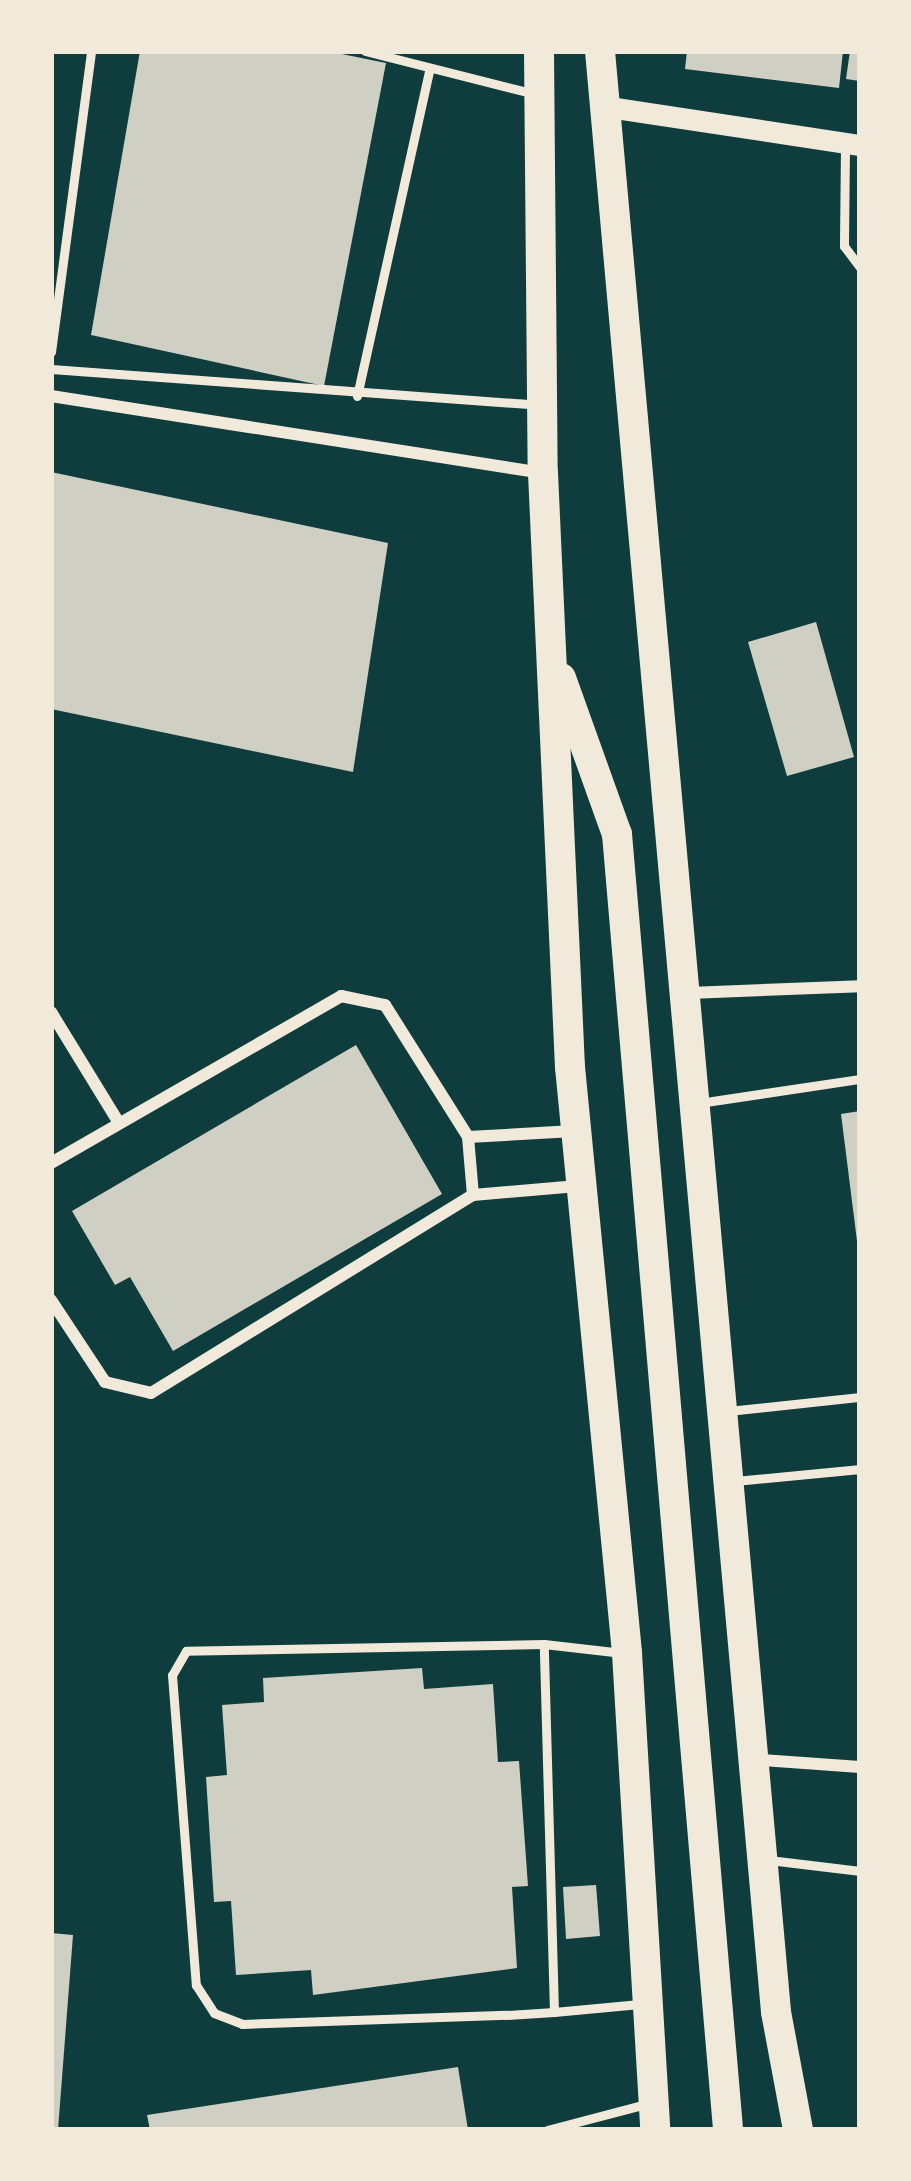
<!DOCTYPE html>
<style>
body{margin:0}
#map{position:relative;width:911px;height:2181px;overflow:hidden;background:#0f3d3e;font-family:Raleway,sans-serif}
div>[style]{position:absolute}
.building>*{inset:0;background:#cfcfc3}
.service>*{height:9px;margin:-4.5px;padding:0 4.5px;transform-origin:4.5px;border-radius:4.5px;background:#f1e9da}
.minor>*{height:12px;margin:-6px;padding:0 6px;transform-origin:6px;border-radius:6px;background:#f1e9da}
.tertiary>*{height:21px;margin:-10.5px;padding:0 10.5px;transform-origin:10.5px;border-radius:10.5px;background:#f1e9da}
.primary>*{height:30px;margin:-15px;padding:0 15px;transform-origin:15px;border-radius:15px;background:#f1e9da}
span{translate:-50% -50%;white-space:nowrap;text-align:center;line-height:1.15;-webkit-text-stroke:9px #f1e9da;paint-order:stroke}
.frame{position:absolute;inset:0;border:54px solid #f1e9da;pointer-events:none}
</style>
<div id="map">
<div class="building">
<div style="clip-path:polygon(140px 51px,327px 51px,386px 63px,324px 386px,91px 335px)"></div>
<div style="clip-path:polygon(687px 51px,843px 51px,839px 88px,685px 69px)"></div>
<div style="clip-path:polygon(850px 51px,860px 51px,860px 81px,846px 79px)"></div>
<div style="clip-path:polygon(51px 472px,388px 543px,353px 772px,51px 709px)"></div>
<div style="clip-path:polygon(816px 622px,854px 757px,787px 776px,748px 642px)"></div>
<div style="clip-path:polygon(356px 1045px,442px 1194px,173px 1351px,130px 1277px,115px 1285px,72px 1211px)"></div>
<div style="clip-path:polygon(860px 1111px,860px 1241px,857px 1241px,841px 1114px)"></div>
<div style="clip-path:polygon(422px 1668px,424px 1689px,493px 1684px,498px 1762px,519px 1761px,528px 1886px,512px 1887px,517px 1968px,313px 1995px,311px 1970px,236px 1975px,231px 1901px,214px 1902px,206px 1777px,227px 1775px,222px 1705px,264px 1702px,263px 1678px)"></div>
<div style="clip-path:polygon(596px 1885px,600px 1936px,566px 1939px,563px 1887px)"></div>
<div style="clip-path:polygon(51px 1933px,73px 1935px,58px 2130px,51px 2130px)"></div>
<div style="clip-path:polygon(458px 2067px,468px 2130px,150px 2130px,147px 2115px)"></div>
</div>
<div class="service">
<div style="left:365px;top:51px;width:171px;rotate:14.2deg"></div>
<div style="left:845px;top:147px;width:99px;rotate:90.6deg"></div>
<div style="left:844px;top:246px;width:26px;rotate:53deg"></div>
<div style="left:51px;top:352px;width:304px;rotate:-82.4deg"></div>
<div style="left:51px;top:369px;width:486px;rotate:4.2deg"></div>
<div style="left:357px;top:396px;width:336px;rotate:-77.5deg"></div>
<div style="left:699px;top:1103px;width:163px;rotate:-8.5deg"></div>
<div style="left:728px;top:1411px;width:133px;rotate:-6.1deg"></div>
<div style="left:735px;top:1481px;width:126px;rotate:-5.5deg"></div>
<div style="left:544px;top:1644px;width:79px;rotate:6.6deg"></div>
<div style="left:769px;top:1860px;width:92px;rotate:6.9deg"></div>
<div style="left:554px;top:2012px;width:368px;rotate:-91.6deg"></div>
<div style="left:544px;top:1644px;width:358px;rotate:178.9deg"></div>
<div style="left:186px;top:1651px;width:28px;rotate:120deg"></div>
<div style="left:172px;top:1675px;width:311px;rotate:85.6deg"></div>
<div style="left:196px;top:1985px;width:33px;rotate:57deg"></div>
<div style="left:214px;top:2013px;width:30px;rotate:21deg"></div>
<div style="left:242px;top:2024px;width:264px;rotate:-2deg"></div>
<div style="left:506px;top:2015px;width:48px;rotate:-3.6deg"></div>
<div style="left:554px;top:2012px;width:86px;rotate:-5.3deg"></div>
<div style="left:547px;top:2130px;width:102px;rotate:-14.7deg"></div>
</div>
<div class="minor">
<div style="left:51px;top:396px;width:497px;rotate:8.9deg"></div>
<div style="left:689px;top:993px;width:171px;rotate:-2.3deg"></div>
<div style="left:51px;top:1012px;width:130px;rotate:58.5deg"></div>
<div style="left:468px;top:1137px;width:58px;rotate:85.1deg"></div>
<div style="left:51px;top:1163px;width:335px;rotate:-29.9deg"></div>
<div style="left:341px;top:996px;width:45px;rotate:11.6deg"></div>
<div style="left:385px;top:1005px;width:156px;rotate:57.8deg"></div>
<div style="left:468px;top:1137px;width:106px;rotate:-3.2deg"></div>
<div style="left:51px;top:1300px;width:98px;rotate:56.6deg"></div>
<div style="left:105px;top:1382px;width:47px;rotate:13.4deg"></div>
<div style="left:151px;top:1393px;width:378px;rotate:-31.6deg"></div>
<div style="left:473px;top:1195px;width:105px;rotate:-4.9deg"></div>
<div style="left:761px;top:1760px;width:99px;rotate:4deg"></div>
</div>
<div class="tertiary">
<div style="left:602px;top:106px;width:261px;rotate:8.6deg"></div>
</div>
<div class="primary">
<div style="left:539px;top:51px;width:422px;rotate:89.5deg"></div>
<div style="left:543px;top:473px;width:595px;rotate:87.4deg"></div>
<div style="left:570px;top:1067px;width:589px;rotate:84.44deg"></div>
<div style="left:627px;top:1653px;width:478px;rotate:86.6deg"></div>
<div style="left:600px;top:51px;width:1969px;rotate:84.87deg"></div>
<div style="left:776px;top:2012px;width:120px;rotate:79.4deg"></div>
<div style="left:561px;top:678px;width:166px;rotate:70.3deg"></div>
<div style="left:617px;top:834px;width:1301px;rotate:85.1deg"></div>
</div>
<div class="frame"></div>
</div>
